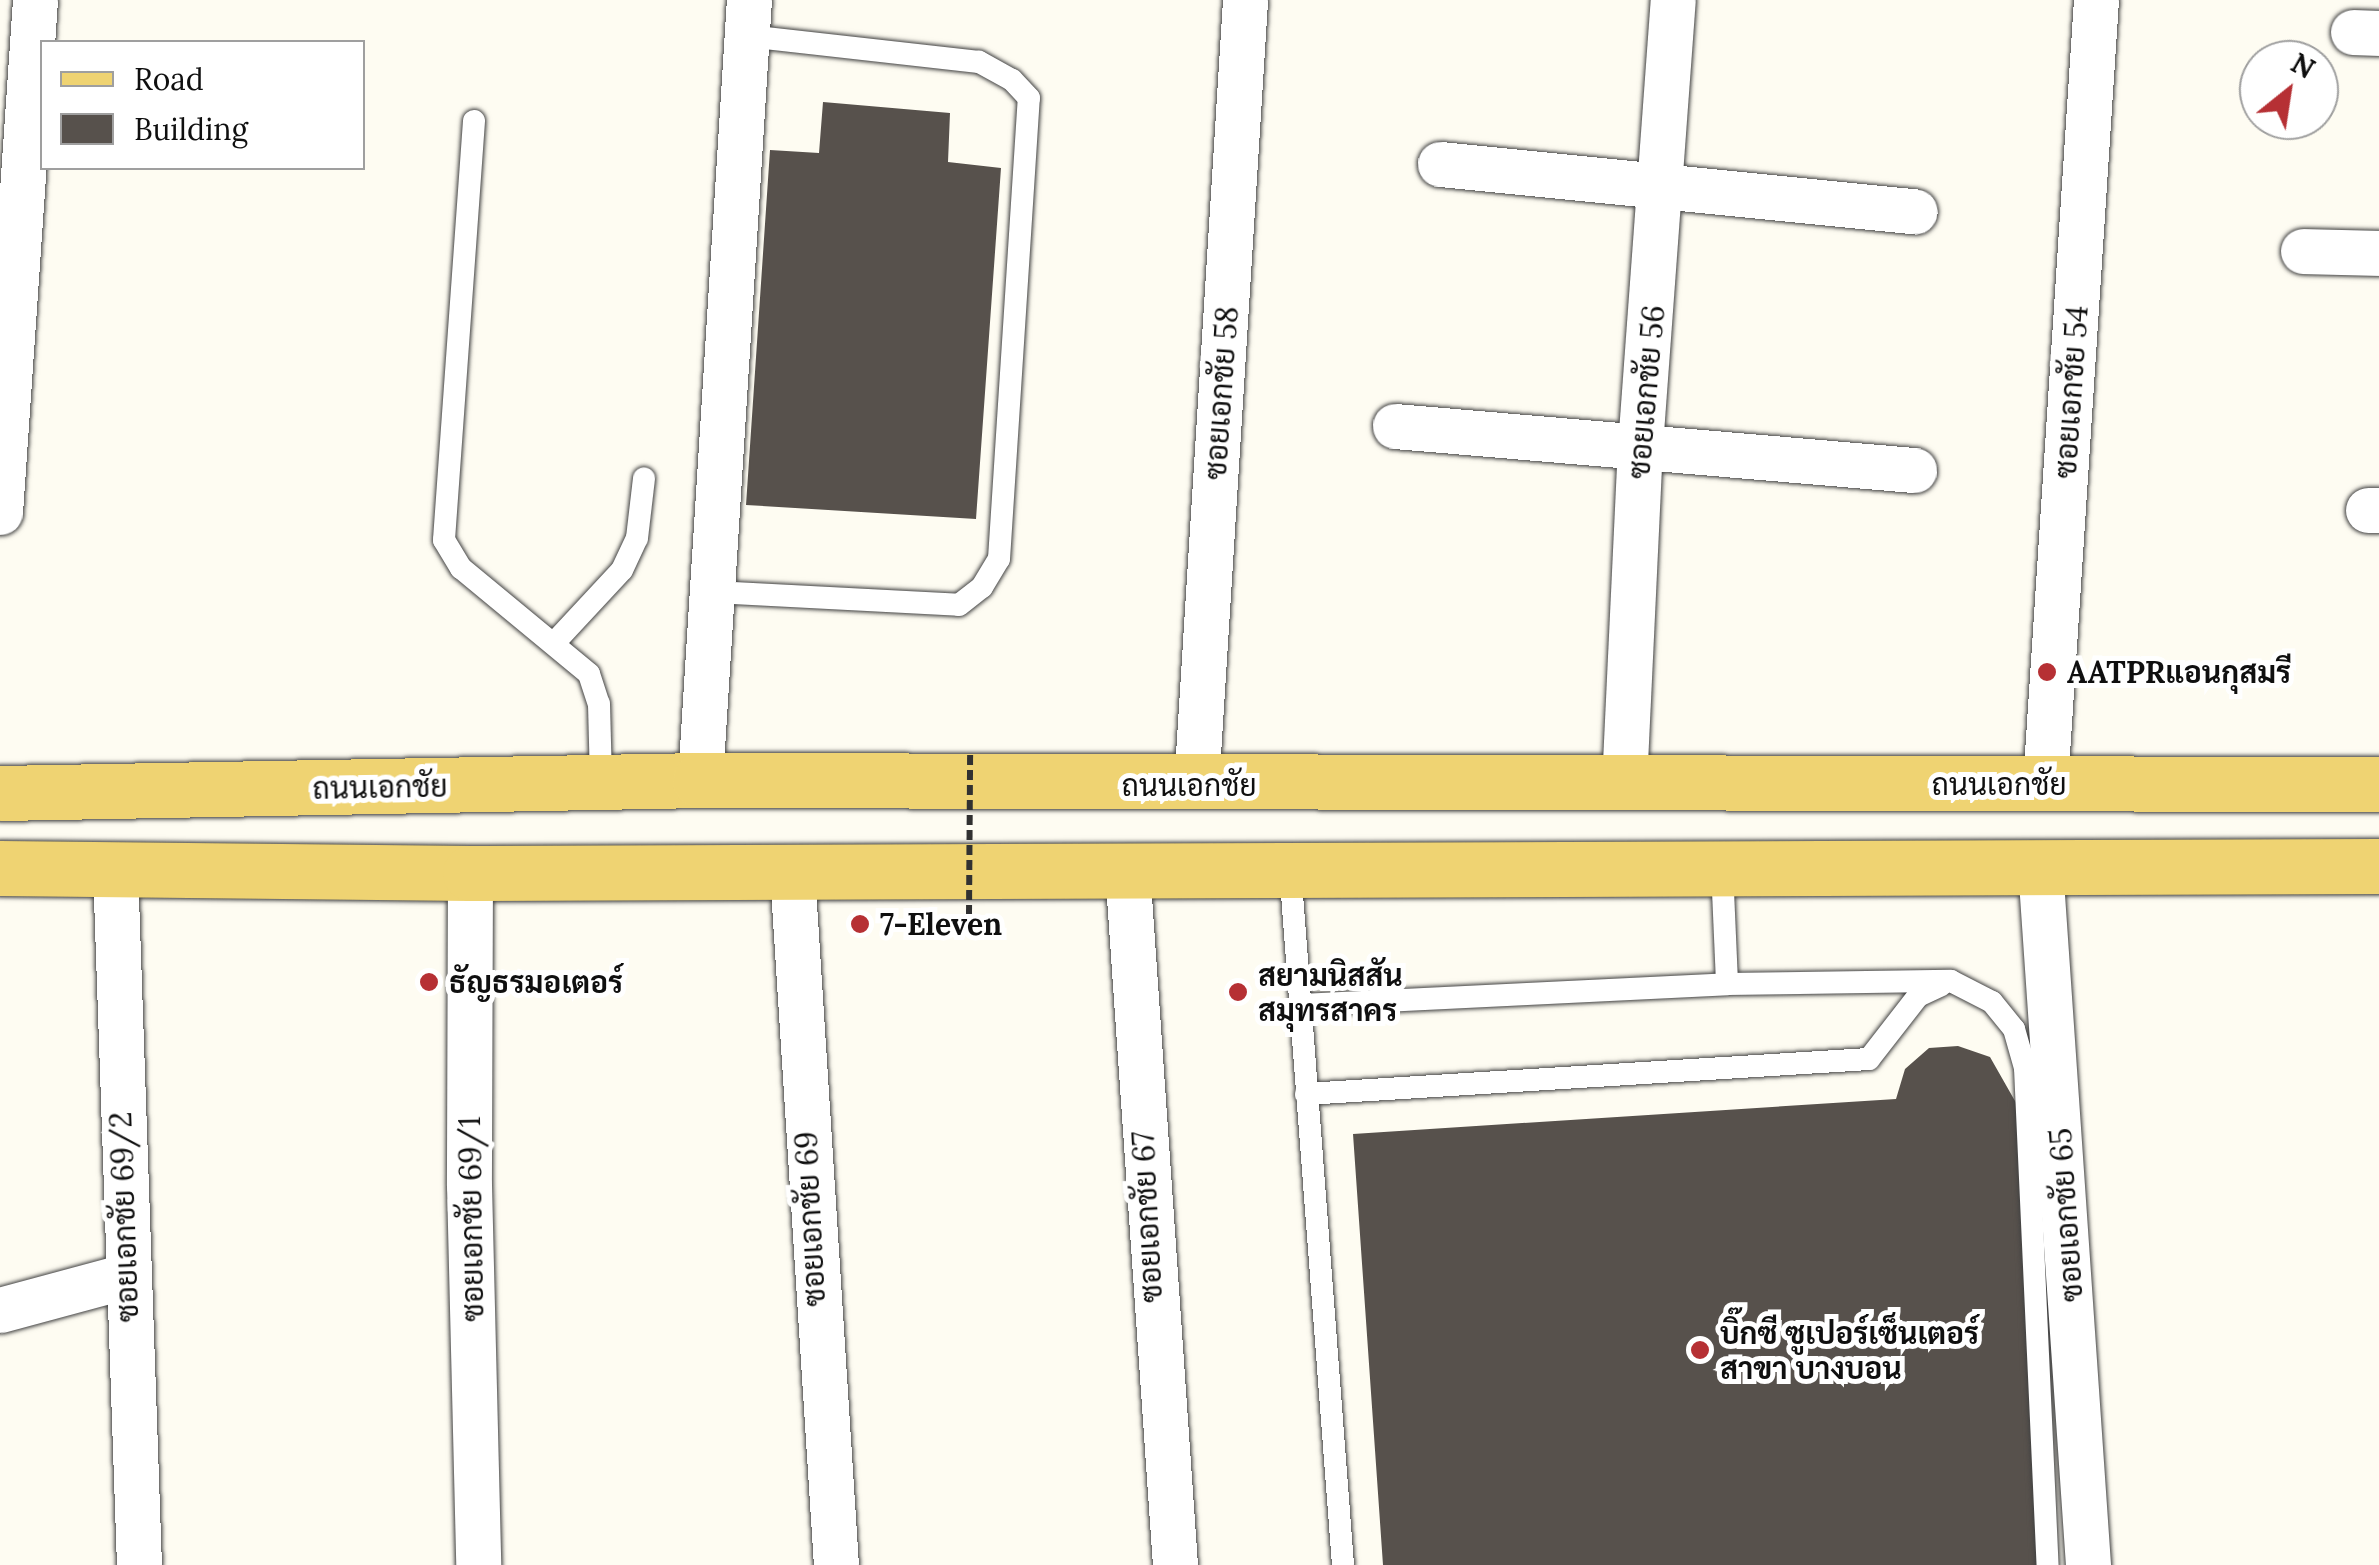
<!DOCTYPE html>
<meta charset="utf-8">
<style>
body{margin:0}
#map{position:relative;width:2379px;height:1565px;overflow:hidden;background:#fefcf2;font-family:Lora,Sarabun,serif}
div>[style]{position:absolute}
.building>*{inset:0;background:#57514c}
.roads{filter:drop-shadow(0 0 2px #424242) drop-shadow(0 0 2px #424242)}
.service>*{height:22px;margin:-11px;padding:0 11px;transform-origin:11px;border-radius:11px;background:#fff}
.minor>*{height:45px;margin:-22.5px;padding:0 22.5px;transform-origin:22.5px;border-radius:22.5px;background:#fff}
.primary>*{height:55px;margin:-27.5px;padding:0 27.5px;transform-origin:27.5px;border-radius:27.5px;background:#efd372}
.path-bridge>*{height:6px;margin-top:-3px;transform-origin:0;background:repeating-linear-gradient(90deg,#313131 0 10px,transparent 0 15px)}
.dots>*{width:28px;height:28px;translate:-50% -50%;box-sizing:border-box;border:5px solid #fff;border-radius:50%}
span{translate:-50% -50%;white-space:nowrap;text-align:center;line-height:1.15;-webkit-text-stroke:10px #fff;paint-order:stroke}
.street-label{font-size:30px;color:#0f0f0f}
.poi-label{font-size:30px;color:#0f0f0f;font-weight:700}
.left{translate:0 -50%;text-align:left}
.legend{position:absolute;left:40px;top:40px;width:325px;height:130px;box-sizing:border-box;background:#fff;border:2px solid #9f9f9f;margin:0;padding:12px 18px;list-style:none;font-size:30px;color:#0f0f0f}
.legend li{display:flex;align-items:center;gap:20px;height:50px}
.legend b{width:50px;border:2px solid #9f9f9f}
.north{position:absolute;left:2239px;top:40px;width:100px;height:100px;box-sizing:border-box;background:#fff;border:2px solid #9f9f9f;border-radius:50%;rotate:30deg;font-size:28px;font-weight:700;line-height:40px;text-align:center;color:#0f0f0f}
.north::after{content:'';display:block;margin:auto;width:35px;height:45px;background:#b63034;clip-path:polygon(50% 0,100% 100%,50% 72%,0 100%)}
</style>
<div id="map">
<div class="building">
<div style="clip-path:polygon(823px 102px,950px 113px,948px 162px,1001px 168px,976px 519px,746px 505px,770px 150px,819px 153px)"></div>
<div style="clip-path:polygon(1958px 1046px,1990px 1057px,2019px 1108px,2043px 1565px,1383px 1565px,1353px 1134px,1896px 1099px,1905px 1069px,1929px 1048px)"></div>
</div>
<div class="roads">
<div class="service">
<div style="left:474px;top:121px;width:420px;rotate:94.1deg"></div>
<div style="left:444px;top:540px;width:33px;rotate:59deg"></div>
<div style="left:461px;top:568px;width:166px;rotate:39.6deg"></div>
<div style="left:589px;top:674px;width:32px;rotate:72deg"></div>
<div style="left:599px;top:704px;width:79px;rotate:88.5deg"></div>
<div style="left:714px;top:592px;width:245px;rotate:3deg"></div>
<div style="left:959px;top:605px;width:29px;rotate:-38deg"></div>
<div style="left:982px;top:587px;width:33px;rotate:-59deg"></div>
<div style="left:999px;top:559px;width:462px;rotate:-86.3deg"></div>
<div style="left:1029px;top:98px;width:25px;rotate:-133deg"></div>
<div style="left:1012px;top:80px;width:38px;rotate:-151deg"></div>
<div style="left:979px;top:62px;width:233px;rotate:-173.6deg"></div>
<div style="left:555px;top:642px;width:98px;rotate:-47.1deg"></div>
<div style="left:622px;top:570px;width:35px;rotate:-65deg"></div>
<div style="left:637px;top:538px;width:60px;rotate:-83.3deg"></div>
<div style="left:1290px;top:868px;width:699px;rotate:85.65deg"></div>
<div style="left:1722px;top:868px;width:116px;rotate:87.5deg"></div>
<div style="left:1301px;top:1005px;width:427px;rotate:-2.8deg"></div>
<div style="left:1727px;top:984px;width:224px;rotate:-0.8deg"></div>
<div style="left:1951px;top:981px;width:46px;rotate:27.1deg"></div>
<div style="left:1992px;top:1002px;width:35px;rotate:51deg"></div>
<div style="left:2014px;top:1029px;width:41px;rotate:74.2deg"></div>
<div style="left:2025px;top:1068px;width:498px;rotate:87.4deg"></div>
<div style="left:1306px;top:1094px;width:564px;rotate:-3.56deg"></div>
<div style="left:1869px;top:1059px;width:80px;rotate:-52.1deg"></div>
<div style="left:1918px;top:996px;width:26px;rotate:-25deg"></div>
</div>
<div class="minor">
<div style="left:2353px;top:32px;width:26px;rotate:2deg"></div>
<div style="left:1440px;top:164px;width:477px;rotate:5.7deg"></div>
<div style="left:2303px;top:251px;width:76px;rotate:1.5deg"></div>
<div style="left:1395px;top:426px;width:521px;rotate:4.85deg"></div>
<div style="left:2368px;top:510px;width:11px"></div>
<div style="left:0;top:512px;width:513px;rotate:-86.09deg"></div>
<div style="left:700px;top:780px;width:782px;rotate:-86.41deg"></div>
<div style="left:1624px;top:784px;width:338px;rotate:-87.3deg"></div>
<div style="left:1640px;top:446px;width:447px;rotate:-85.8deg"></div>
<div style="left:2045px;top:784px;width:786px;rotate:-86.28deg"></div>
<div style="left:1196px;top:786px;width:788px;rotate:-86.43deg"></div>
<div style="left:2040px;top:866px;width:701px;rotate:86.07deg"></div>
<div style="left:115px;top:868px;width:697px;rotate:88.03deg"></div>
<div style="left:1127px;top:868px;width:699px;rotate:86.06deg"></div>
<div style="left:792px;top:872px;width:694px;rotate:86.37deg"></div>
<div style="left:470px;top:873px;width:312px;rotate:90.2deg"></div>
<div style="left:469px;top:1185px;width:380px;rotate:88.6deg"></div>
<div style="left:0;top:1310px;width:131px;rotate:-15.1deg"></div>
</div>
<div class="primary">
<div style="left:0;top:793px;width:700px;rotate:-1.06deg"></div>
<div style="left:700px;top:780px;width:1679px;rotate:0.14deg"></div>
<div style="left:0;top:868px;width:470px;rotate:0.6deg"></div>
<div style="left:470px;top:873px;width:1909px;rotate:-0.21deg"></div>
</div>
</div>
<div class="path-bridge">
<div style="left:969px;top:915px;width:160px;rotate:-89.6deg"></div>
</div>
<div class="dots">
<div style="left:2047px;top:672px;background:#b63034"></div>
<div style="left:860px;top:924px;background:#b63034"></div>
<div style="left:429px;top:982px;background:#b63034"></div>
<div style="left:1238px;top:992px;background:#b63034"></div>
<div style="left:1700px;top:1350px;background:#b63034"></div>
</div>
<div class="street-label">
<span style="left:1646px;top:392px;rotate:-85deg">ซอยเอกชัย 56</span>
<span style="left:2071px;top:392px;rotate:-86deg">ซอยเอกชัย 54</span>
<span style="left:1221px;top:393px;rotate:-86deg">ซอยเอกชัย 58</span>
<span style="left:1999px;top:784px">ถนนเอกชัย</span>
<span style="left:1189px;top:785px">ถนนเอกชัย</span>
<span style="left:380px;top:787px;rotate:-1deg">ถนนเอกชัย</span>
<span style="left:2066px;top:1215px;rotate:-94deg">ซอยเอกชัย 65</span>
<span style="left:124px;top:1217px;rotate:-92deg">ซอยเอกชัย 69/2</span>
<span style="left:1147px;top:1217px;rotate:-93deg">ซอยเอกชัย 67</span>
<span style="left:471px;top:1219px;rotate:-91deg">ซอยเอกชัย 69/1</span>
<span style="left:810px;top:1219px;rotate:-93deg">ซอยเอกชัย 69</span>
</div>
<div class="poi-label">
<span class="left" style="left:2067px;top:672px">AATPRแอนกุสมรี</span>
<span class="left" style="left:880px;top:924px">7-Eleven</span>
<span class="left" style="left:1258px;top:992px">สยามนิสสัน<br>สมุทรสาคร</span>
<span class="left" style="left:449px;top:982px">ธัญธรมอเตอร์</span>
<span class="left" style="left:1720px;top:1350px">บิ๊กซี ซูเปอร์เซ็นเตอร์<br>สาขา บางบอน</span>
</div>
<ul class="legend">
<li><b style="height:12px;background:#efd372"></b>Road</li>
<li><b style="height:28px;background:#57514c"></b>Building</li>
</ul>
<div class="north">N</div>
</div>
